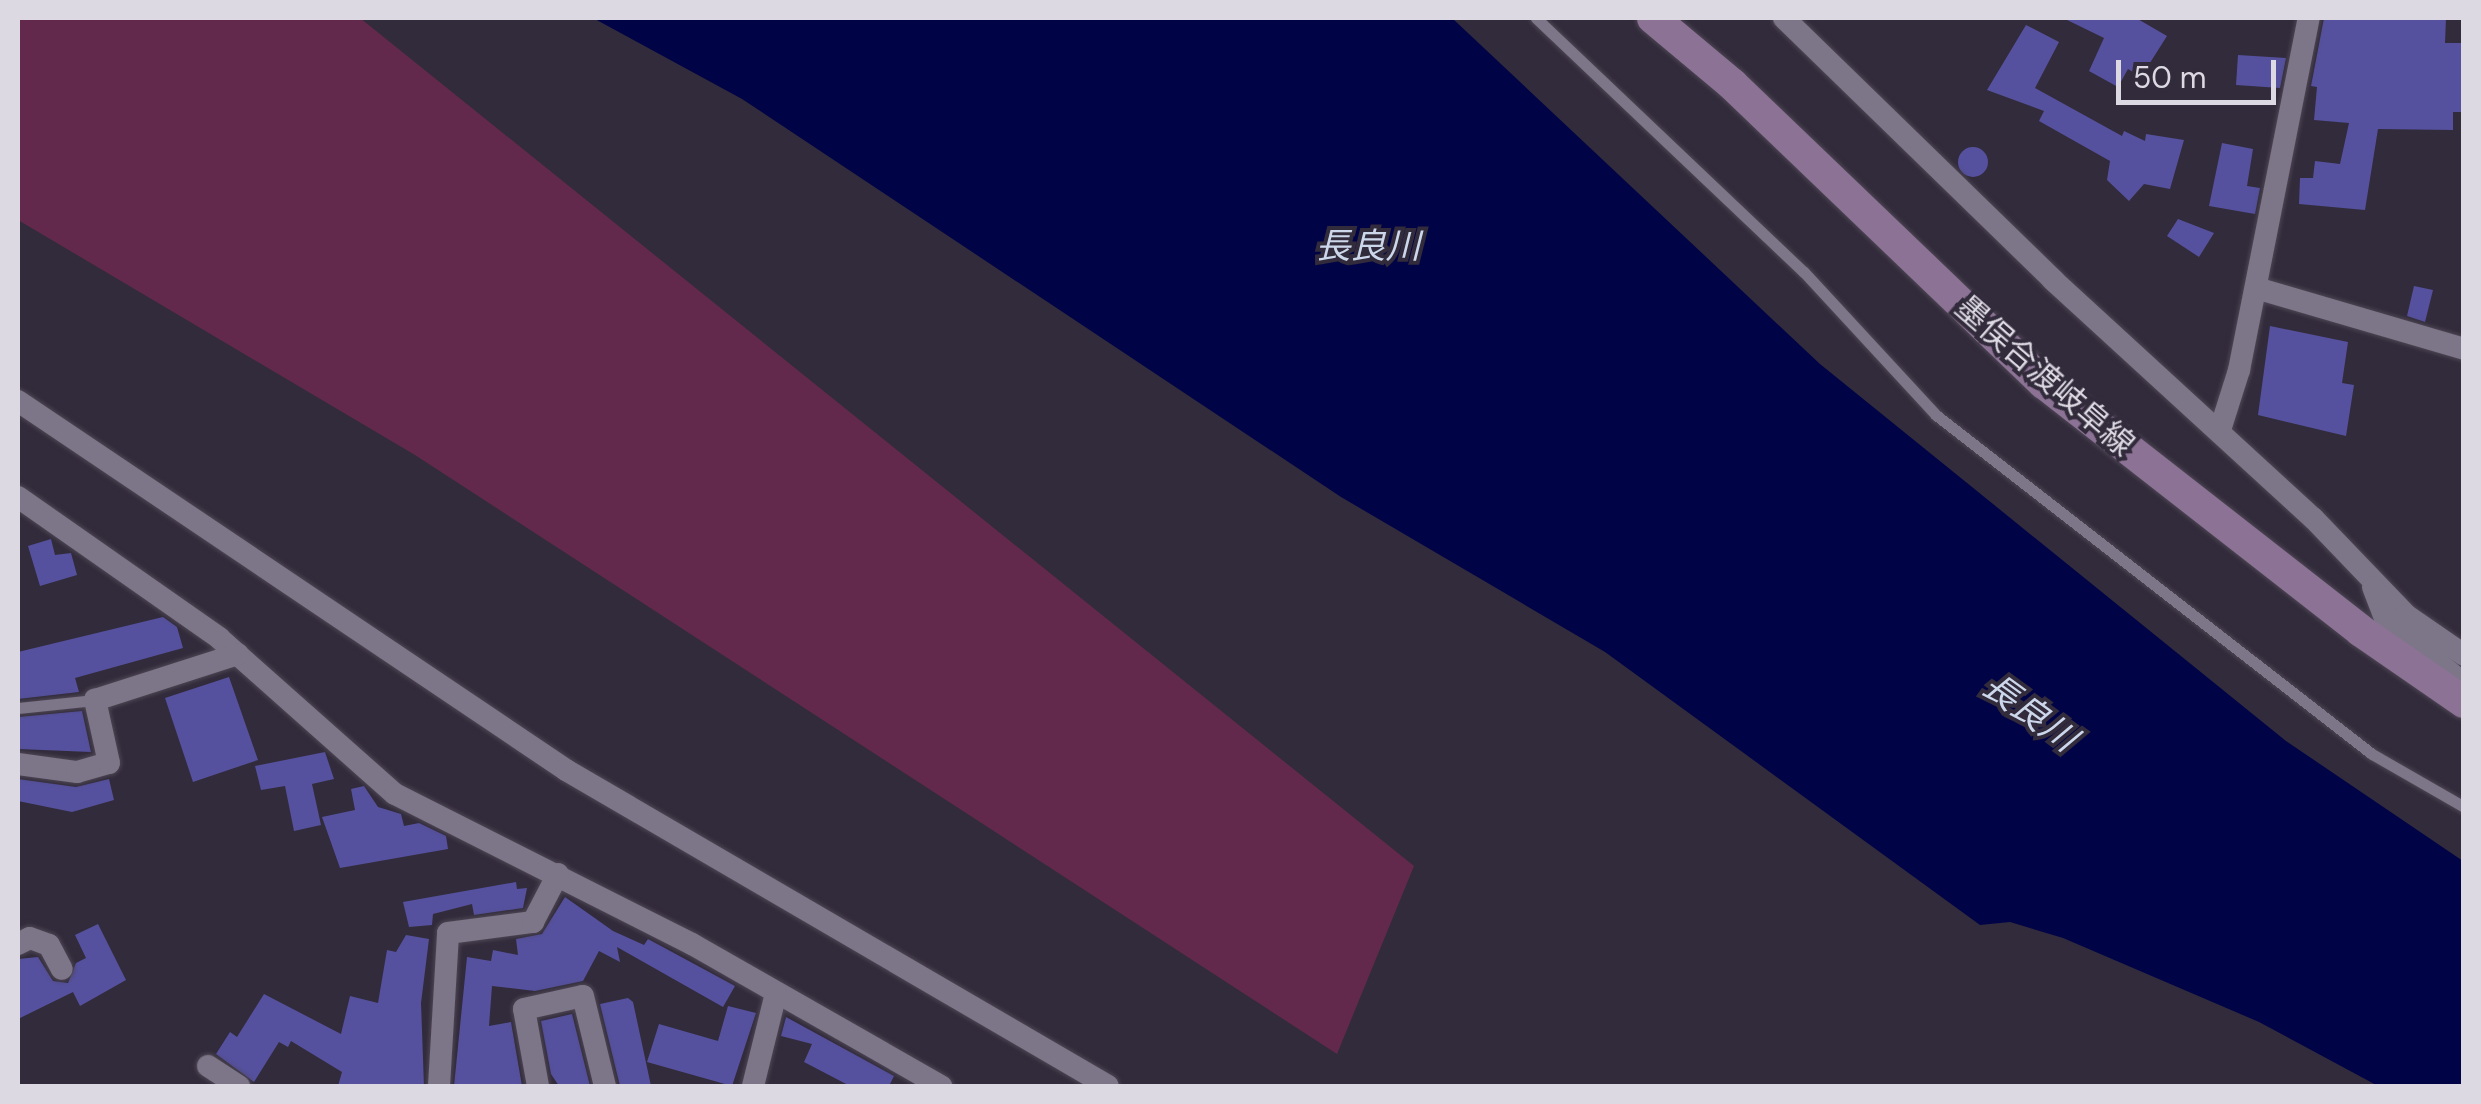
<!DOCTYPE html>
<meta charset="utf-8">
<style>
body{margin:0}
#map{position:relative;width:2481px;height:1104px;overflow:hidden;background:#322b3b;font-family:"DM Sans","Noto Sans JP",sans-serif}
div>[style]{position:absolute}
.green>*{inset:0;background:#63294c}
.water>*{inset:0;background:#000447}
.building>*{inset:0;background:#55519e}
.round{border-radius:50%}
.roads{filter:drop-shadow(0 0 2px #4d4654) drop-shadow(0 0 2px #4d4654)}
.service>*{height:11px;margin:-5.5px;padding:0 5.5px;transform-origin:5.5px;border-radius:5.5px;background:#7d7588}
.minor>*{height:22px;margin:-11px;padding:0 11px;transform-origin:11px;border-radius:11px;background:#7d7588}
.secondary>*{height:32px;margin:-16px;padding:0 16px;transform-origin:16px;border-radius:16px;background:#8c7295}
span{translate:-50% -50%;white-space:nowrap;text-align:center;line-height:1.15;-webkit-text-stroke:8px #322b3b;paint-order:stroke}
.street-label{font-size:32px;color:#ddd9e3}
.water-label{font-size:35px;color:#ccd7eb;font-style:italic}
.frame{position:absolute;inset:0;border:20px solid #ddd9e3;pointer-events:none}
.scale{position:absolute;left:2116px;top:60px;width:160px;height:45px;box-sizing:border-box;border:5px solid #ddd9e3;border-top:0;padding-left:12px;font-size:30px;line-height:35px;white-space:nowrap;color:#ddd9e3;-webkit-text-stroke:8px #322b3b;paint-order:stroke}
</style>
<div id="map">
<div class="green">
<div style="clip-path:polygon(18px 18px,360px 18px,1414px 866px,1337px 1054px,415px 455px,18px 220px)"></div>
</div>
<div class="water">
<div style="clip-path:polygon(593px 18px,1452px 18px,1820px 364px,2286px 741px,2463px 861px,2463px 1086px,2378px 1086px,2259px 1022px,2063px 938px,2010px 922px,1980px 925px,1605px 652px,1341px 497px,742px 99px)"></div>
</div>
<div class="building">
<div style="clip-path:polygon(2063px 18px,2136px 18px,2167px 36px,2141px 77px,2128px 69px,2118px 87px,2089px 71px,2104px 38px)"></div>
<div style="clip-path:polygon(2324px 18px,2446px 18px,2445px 43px,2464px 43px,2461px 112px,2453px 112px,2453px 130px,2378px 129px,2365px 210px,2299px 204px,2300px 178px,2313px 178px,2315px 161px,2340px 164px,2349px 123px,2314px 120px,2317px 87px,2311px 86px)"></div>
<div style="clip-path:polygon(2026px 25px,2059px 42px,2035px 88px,2122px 136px,2124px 131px,2145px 141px,2146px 134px,2184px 140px,2170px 189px,2144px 184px,2129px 201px,2107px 180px,2110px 161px,2039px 121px,2044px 111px,1987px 90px)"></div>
<div style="clip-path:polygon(2238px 55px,2286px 58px,2280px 88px,2236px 85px)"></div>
<div style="clip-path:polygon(2222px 143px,2253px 149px,2247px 186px,2260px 188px,2255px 214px,2209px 206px)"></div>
<div class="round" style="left:1958px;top:147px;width:30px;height:30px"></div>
<div style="clip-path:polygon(2178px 219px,2214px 233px,2199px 257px,2167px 236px)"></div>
<div style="clip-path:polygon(2414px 286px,2433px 290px,2425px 322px,2407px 316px)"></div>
<div style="clip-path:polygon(2270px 326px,2348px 342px,2342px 383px,2354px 385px,2346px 436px,2258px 415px)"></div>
<div style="clip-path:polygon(51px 539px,55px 555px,71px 553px,77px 575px,40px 586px,28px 546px)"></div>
<div style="clip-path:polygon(163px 617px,177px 627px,183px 648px,75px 678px,79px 692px,18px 699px,18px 652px)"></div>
<div style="clip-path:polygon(229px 677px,258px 760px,193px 782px,165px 698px)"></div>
<div style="clip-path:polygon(82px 711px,91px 752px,18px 749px,18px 717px)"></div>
<div style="clip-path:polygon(325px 752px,334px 779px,312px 784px,321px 825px,294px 831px,285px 786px,261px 790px,255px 766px)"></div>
<div style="clip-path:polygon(18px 779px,76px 787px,109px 779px,114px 800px,72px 812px,18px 801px)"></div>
<div style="clip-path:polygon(364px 786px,378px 807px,401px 814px,404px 826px,419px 823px,446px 836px,448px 849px,340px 868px,322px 817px,355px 810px,351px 789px)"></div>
<div style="clip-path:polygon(516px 882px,517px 889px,527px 888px,523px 908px,474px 915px,472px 904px,433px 914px,432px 925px,409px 927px,403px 902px)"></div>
<div style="clip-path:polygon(565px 897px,613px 931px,644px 945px,648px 939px,735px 986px,723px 1007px,617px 947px,620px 962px,599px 951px,583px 981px,535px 991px,492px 986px,489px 1026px,511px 1022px,522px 1086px,454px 1086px,467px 957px,491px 961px,493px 950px,518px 955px,516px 939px,542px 934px)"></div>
<div style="clip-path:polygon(98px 924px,126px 980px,80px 1006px,73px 992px,18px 1019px,18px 959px,38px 957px,53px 981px,68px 983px,76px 963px,86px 958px,75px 935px)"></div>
<div style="clip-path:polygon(406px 935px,429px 939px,421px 1003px,424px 1086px,338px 1086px,342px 1072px,291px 1041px,288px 1047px,279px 1042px,254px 1082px,216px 1054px,230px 1032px,237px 1037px,264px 994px,341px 1034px,350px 996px,378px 1003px,387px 950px,396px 952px)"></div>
<div style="clip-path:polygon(628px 998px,633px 1002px,651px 1086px,620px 1086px,600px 1004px)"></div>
<div style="clip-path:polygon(728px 1006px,756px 1013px,732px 1086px,647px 1062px,659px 1024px,718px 1041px)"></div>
<div style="clip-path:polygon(572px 1014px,590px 1086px,559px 1086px,551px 1074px,541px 1021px)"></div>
<div style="clip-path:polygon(786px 1017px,894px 1076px,889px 1086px,850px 1086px,804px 1062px,812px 1044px,781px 1036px)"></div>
</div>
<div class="roads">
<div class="service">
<div style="left:1536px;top:18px;width:369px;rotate:43.5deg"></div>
<div style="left:1804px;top:272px;width:195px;rotate:47.3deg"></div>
<div style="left:1936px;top:415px;width:552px;rotate:37.87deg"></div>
<div style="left:2372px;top:754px;width:106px;rotate:29.9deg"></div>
<div style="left:18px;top:708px;width:77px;rotate:-5.9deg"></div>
</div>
<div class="minor">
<div style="left:1784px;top:18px;width:376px;rotate:44.2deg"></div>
<div style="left:2053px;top:280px;width:352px;rotate:42.5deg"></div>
<div style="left:2313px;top:518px;width:134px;rotate:46.2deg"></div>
<div style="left:2406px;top:615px;width:70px;rotate:34.6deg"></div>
<div style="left:2256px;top:288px;width:217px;rotate:16.3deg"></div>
<div style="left:18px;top:401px;width:661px;rotate:33.95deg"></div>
<div style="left:566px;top:770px;width:627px;rotate:30.24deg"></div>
<div style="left:2220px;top:430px;width:63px;rotate:-72.4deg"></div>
<div style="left:2239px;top:370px;width:359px;rotate:-78.8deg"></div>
<div style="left:18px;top:497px;width:246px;rotate:35deg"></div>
<div style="left:219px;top:638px;width:235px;rotate:41.6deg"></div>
<div style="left:395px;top:794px;width:333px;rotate:26.8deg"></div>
<div style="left:692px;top:944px;width:287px;rotate:29.7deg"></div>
<div style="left:2373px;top:587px;width:34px;rotate:69deg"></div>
<div style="left:2385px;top:619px;width:102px;rotate:39.4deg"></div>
<div style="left:18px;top:764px;width:60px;rotate:7.7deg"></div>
<div style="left:77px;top:772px;width:33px;rotate:-16deg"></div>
<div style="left:109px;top:763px;width:65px;rotate:-102.5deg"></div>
<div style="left:95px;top:700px;width:150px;rotate:-17.8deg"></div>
<div style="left:18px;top:944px;width:13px;rotate:-27deg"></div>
<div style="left:30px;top:938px;width:20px;rotate:20deg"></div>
<div style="left:49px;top:945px;width:27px;rotate:62deg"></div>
<div style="left:208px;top:1066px;width:37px;rotate:33deg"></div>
<div style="left:439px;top:1086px;width:153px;rotate:-86.6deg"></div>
<div style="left:448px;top:933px;width:86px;rotate:-7.4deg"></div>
<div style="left:533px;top:922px;width:54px;rotate:-62.5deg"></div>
<div style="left:538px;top:1086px;width:78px;rotate:-100.3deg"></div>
<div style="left:524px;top:1009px;width:60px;rotate:-12.4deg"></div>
<div style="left:583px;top:996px;width:93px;rotate:76.3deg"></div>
<div style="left:753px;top:1086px;width:96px;rotate:-76.1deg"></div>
</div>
<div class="secondary">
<div style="left:1653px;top:18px;width:104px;rotate:39.9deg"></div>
<div style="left:1733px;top:85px;width:431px;rotate:43.8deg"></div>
<div style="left:2044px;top:383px;width:402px;rotate:38deg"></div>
<div style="left:2361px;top:631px;width:125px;rotate:34.6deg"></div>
</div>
</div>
<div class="street-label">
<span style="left:2045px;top:376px;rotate:41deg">墨俣合渡岐阜線</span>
</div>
<div class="water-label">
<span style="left:1368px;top:246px">長良川</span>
<span style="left:2030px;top:712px;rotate:36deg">長良川</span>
</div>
<div class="frame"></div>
<div class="scale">50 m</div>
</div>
